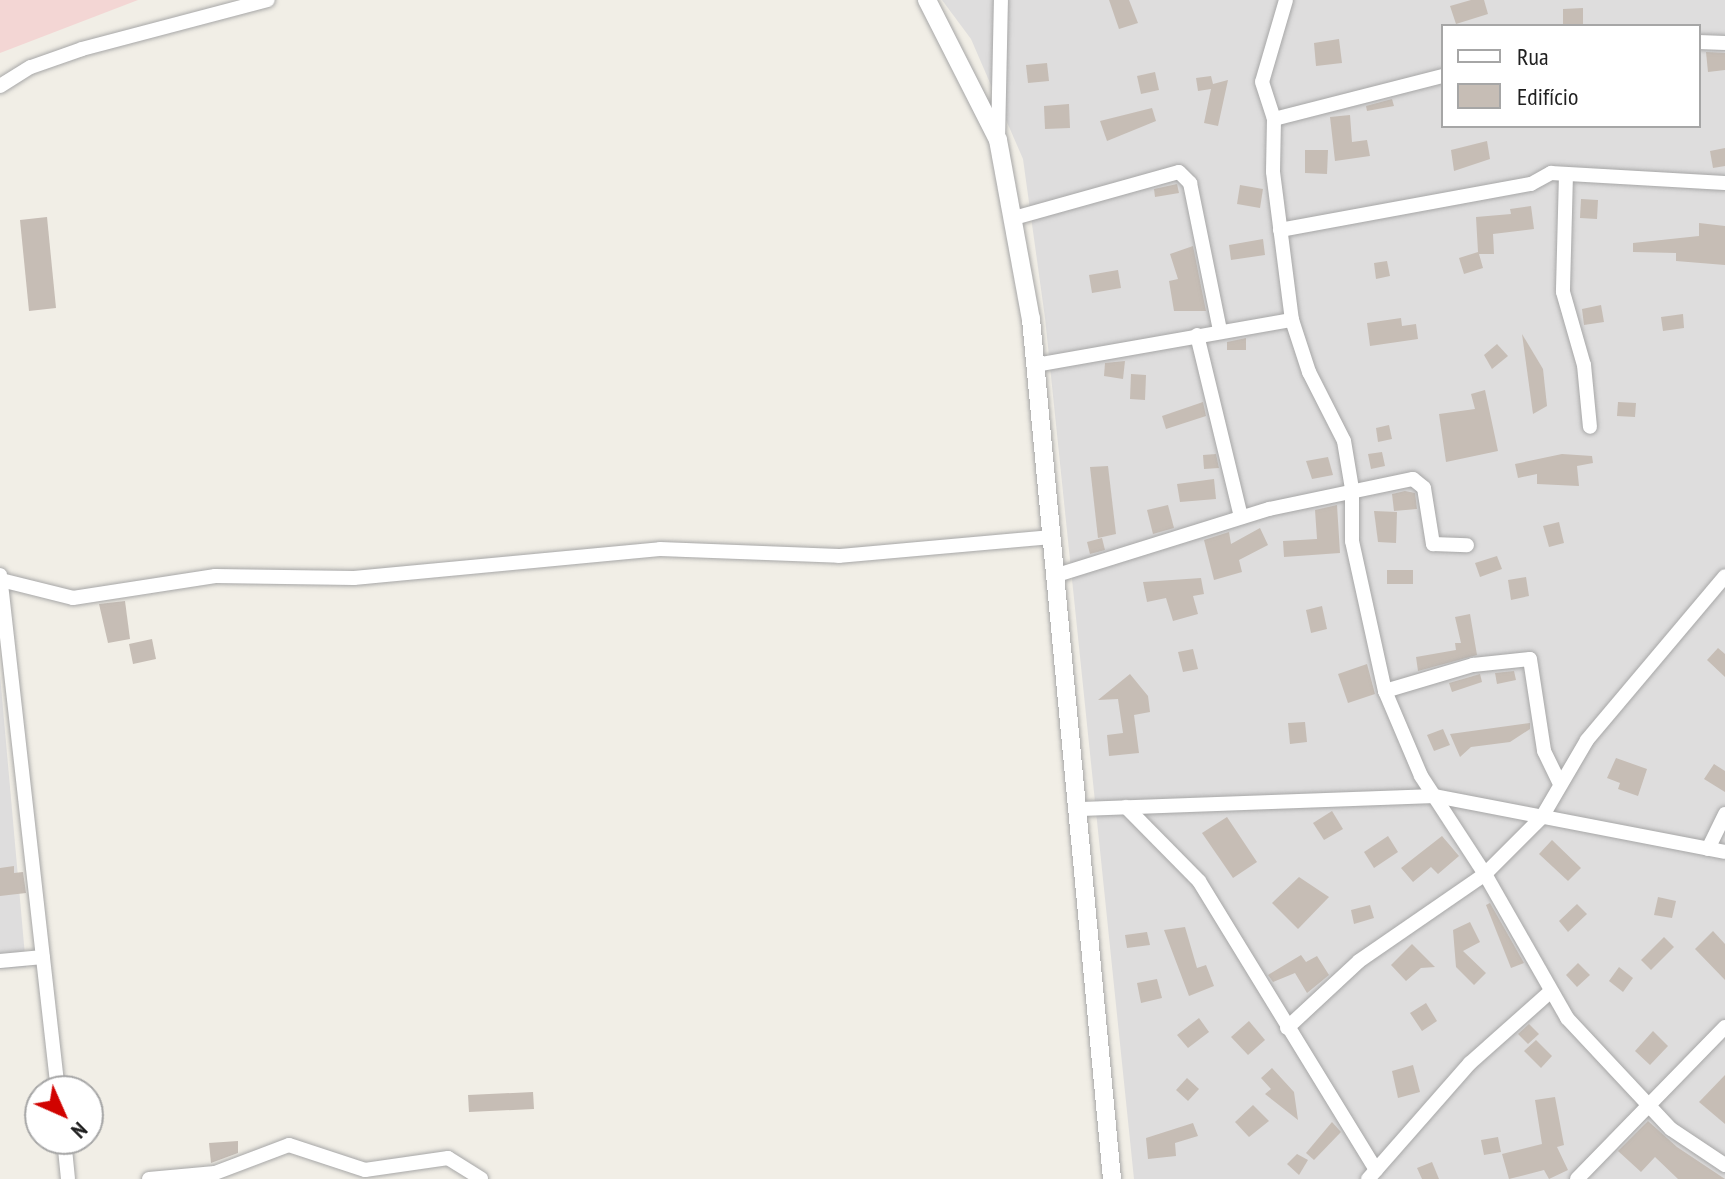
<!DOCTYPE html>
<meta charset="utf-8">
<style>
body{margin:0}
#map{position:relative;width:1725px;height:1179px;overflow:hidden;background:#f1eee6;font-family:"PT Sans Narrow",sans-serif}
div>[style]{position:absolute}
.residential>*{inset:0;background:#dedddd}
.commercial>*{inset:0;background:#f3d6d4}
.building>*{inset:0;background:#c6bdb5}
.roads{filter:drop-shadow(0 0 2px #a7a7a7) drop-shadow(0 0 2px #a7a7a7)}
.minor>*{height:14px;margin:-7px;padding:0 7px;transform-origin:7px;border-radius:7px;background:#fff}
.tertiary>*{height:18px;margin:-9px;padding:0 9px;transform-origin:9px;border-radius:9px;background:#fff}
span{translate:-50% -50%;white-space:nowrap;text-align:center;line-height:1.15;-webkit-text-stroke:8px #fff;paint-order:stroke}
.legend{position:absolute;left:1441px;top:24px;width:260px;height:104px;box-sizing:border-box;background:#fff;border:2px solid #a6a6a6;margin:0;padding:10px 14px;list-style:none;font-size:24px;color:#202020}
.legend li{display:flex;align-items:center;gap:16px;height:40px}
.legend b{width:40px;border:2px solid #a6a6a6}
.north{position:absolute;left:24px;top:1075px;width:80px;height:80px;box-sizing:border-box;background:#fff;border:2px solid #a6a6a6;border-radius:50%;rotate:135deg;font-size:22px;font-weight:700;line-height:32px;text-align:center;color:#202020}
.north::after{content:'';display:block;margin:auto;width:28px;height:36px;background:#d10300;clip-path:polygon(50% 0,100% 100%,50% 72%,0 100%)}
</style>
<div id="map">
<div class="residential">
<div style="clip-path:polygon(evenodd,942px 0,1725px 0,1725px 1179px,1134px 1179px,1045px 318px,1023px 159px,971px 39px,942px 0,1443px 26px,1699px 26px,1699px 126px,1443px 126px,1443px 26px)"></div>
<div style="clip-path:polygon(0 675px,26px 967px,0 969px)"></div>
</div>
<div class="commercial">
<div style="clip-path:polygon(0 0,138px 0,0 53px)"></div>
</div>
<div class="building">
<div style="clip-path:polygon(1109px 0,1129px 0,1138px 23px,1119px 29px)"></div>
<div style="clip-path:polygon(1471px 0,1484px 0,1488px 14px,1456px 24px,1450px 6px)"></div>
<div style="clip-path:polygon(1583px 8px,1583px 26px,1563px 26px,1563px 9px)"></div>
<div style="clip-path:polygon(1339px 39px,1342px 63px,1316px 66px,1314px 43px)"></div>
<div style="clip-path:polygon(1706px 52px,1725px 53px,1725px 70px,1708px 72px)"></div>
<div style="clip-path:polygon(1047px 63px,1049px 81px,1028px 83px,1026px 65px)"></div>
<div style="clip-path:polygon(1155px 72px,1159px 90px,1141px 94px,1137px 76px)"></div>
<div style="clip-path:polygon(1211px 76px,1213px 84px,1228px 80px,1218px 126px,1204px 123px,1211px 89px,1198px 91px,1196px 78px)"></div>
<div style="clip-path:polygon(1392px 99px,1394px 106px,1367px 111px,1366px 106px)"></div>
<div style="clip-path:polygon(1069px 104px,1070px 128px,1045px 129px,1044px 106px)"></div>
<div style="clip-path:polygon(1152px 108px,1156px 121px,1107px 141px,1100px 121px)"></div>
<div style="clip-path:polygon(1350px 115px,1352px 142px,1367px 140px,1370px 156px,1335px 161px,1330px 117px)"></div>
<div style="clip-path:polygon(1487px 141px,1490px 159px,1454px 171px,1451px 150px)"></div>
<div style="clip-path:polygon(1725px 148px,1725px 166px,1713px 168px,1710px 151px)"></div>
<div style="clip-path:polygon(1305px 150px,1328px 150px,1327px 174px,1305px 173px)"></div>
<div style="clip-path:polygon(1177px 184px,1179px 193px,1155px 197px,1154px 189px)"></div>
<div style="clip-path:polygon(1240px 185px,1263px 189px,1260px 208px,1237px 204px)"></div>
<div style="clip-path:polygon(1581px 199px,1598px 200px,1597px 219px,1580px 218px)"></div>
<div style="clip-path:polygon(1531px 206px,1534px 229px,1493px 234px,1494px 254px,1479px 254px,1483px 268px,1464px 274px,1459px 258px,1478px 252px,1476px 217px,1511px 214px,1510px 209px)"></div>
<div style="clip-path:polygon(47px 217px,56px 308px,29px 311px,20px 220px)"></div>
<div style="clip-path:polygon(1699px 223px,1725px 226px,1725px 265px,1676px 261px,1676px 253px,1633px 252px,1633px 243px,1699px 236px)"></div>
<div style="clip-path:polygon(1263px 239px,1265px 255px,1231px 260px,1229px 245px)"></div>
<div style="clip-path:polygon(1193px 246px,1206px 311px,1174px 311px,1169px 281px,1178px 279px,1170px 254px)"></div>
<div style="clip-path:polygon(1387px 261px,1390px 276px,1376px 279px,1374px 263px)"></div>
<div style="clip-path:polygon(1118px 270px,1121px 288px,1092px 293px,1089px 275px)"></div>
<div style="clip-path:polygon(1601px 305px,1604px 322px,1584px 325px,1582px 309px)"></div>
<div style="clip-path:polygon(1683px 314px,1684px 328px,1663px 331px,1661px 317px)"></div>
<div style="clip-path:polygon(1401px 318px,1402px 326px,1416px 324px,1418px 339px,1370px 346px,1367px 323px)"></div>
<div style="clip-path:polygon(1522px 334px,1543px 369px,1547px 406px,1533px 414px)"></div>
<div style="clip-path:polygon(1246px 338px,1246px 350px,1227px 350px,1227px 342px)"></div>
<div style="clip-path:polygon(1497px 344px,1508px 356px,1492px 369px,1484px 355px)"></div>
<div style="clip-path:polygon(1125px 361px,1123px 379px,1104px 376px,1105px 363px)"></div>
<div style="clip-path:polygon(1131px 374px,1146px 375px,1145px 400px,1130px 399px)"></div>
<div style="clip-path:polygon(1485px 390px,1498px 451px,1446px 462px,1439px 414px,1475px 409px,1471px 394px)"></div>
<div style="clip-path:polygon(1203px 402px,1206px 416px,1166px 429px,1162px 416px)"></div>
<div style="clip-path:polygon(1618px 402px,1636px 403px,1635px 417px,1617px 416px)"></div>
<div style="clip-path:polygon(1389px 425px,1392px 439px,1378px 442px,1376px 428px)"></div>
<div style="clip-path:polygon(1382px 452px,1385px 466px,1371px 469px,1368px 454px)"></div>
<div style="clip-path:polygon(1216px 454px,1219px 468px,1204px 469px,1203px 455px)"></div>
<div style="clip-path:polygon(1562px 454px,1592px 456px,1593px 463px,1577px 466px,1579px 486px,1537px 484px,1537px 474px,1518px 478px,1515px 464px)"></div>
<div style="clip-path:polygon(1328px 457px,1333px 475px,1312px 479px,1306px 461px)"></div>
<div style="clip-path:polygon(1108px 466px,1116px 534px,1098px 538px,1090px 467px)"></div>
<div style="clip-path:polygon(1214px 479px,1216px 499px,1180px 502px,1177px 484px)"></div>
<div style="clip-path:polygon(1405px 491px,1415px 493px,1417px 509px,1394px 511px,1392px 494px)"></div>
<div style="clip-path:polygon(1168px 505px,1174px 528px,1153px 534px,1147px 510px)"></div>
<div style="clip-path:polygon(1337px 505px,1340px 553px,1284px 557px,1283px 541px,1317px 539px,1315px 510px)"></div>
<div style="clip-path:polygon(1374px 511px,1397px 512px,1396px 543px,1378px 542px)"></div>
<div style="clip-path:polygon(1559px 522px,1564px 543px,1549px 547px,1543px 526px)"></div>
<div style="clip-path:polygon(1260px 528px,1268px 545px,1239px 560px,1242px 572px,1214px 580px,1204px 540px,1229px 532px,1231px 544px)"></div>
<div style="clip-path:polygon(1102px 538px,1105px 550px,1090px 554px,1087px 542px)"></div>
<div style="clip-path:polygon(1497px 556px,1502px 569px,1480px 577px,1475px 563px)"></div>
<div style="clip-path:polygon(1387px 570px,1413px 570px,1413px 584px,1387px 584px)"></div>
<div style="clip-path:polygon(1526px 577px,1529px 596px,1511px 600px,1508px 580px)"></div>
<div style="clip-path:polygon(1201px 578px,1204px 594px,1193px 596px,1198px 614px,1173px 621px,1166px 598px,1147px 602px,1143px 582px)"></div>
<div style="clip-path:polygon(125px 601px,130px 639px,108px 643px,99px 604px)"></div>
<div style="clip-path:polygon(1322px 606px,1327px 629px,1311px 633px,1306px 610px)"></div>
<div style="clip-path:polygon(1470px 614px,1477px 655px,1418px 671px,1416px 657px,1456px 650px,1455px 643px,1461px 643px,1455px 617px)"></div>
<div style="clip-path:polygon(152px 639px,156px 659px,133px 664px,129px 644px)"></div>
<div style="clip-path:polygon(1718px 648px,1725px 654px,1725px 677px,1707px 660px)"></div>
<div style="clip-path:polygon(1193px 649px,1198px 669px,1183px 672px,1178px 652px)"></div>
<div style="clip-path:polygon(1367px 664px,1375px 694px,1348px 703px,1338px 674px)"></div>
<div style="clip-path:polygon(1514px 671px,1516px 680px,1497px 684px,1495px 673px)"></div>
<div style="clip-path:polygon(1130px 674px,1148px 696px,1150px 712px,1134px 715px,1139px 753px,1109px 756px,1107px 735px,1123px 733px,1118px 699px,1098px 700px)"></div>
<div style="clip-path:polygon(1480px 674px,1482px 682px,1452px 692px,1449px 683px)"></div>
<div style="clip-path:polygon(1305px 722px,1307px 742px,1290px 744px,1288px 723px)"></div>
<div style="clip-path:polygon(1530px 723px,1530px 729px,1510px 742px,1471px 747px,1460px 757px,1450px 734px)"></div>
<div style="clip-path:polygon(1443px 729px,1450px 745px,1434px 751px,1427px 735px)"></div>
<div style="clip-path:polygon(1616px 758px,1647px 769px,1638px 796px,1618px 789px,1620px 783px,1607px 778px)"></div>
<div style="clip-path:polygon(1714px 764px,1725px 771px,1725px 792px,1704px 779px)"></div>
<div style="clip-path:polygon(1332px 811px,1343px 829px,1324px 840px,1313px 823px)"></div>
<div style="clip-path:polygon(1227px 817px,1257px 862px,1233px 878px,1202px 833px)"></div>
<div style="clip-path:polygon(1388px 836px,1398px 852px,1374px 868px,1364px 852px)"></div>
<div style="clip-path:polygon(1442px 836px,1459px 856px,1438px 874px,1431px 867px,1413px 882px,1401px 868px)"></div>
<div style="clip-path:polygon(1552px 840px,1581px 868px,1568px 881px,1539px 854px)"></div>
<div style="clip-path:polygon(14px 866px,14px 873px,23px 872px,26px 893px,0 896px,0 868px)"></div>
<div style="clip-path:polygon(1299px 877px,1329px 897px,1298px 929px,1272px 903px)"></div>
<div style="clip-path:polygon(1658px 897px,1676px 901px,1672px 918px,1654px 915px)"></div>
<div style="clip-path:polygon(1490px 903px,1524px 963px,1511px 968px,1486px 905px)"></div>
<div style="clip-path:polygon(1577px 904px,1587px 914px,1568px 932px,1559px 921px)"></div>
<div style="clip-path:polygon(1370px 905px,1374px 918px,1354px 924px,1351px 910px)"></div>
<div style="clip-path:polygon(1470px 922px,1480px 942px,1463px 951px,1486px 973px,1474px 985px,1456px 967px,1453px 930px)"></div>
<div style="clip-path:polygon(1185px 927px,1197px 968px,1206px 965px,1214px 986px,1189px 996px,1164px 930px)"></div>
<div style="clip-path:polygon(1713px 931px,1725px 944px,1725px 980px,1695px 949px)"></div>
<div style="clip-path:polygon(1147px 932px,1150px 945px,1127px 948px,1125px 935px)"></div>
<div style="clip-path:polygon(1664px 937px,1674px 947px,1651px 970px,1641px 960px)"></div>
<div style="clip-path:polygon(1412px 944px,1435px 967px,1421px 968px,1406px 981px,1391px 965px)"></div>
<div style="clip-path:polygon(1301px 955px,1306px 962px,1317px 956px,1329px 975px,1307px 993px,1295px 973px,1273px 982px,1268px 975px)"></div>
<div style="clip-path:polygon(1578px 963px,1590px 975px,1577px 987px,1566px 975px)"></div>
<div style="clip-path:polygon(1619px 967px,1633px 978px,1623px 992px,1609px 981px)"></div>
<div style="clip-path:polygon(1157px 979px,1162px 998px,1141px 1003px,1137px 983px)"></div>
<div style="clip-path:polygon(1426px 1003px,1437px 1021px,1422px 1031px,1410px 1013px)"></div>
<div style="clip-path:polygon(1199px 1018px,1209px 1032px,1188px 1048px,1177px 1035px)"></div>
<div style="clip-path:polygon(1249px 1021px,1265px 1040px,1248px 1055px,1231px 1037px)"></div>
<div style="clip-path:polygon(1529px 1024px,1539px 1034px,1528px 1044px,1518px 1034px)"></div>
<div style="clip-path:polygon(1653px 1031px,1668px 1046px,1650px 1065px,1635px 1051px)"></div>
<div style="clip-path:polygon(1536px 1040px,1552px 1056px,1541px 1068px,1524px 1051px)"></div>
<div style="clip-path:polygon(1413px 1065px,1420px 1092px,1398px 1098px,1392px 1071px)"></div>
<div style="clip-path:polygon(1272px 1068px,1294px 1092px,1298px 1120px,1265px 1094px,1271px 1089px,1261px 1078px)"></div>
<div style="clip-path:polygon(1725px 1075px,1725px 1124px,1699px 1102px)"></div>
<div style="clip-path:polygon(1187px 1078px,1199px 1089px,1188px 1101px,1176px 1090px)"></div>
<div style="clip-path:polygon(533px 1092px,534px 1109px,469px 1112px,468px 1095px)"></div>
<div style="clip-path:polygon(1555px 1097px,1564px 1145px,1557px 1147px,1568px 1170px,1549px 1179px,1544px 1170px,1509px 1179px,1502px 1154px,1542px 1144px,1535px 1100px)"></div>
<div style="clip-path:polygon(1253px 1105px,1269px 1121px,1249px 1137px,1235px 1122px)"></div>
<div style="clip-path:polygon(1648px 1121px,1677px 1147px,1725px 1179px,1678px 1179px,1655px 1157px,1641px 1172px,1618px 1151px)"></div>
<div style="clip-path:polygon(1332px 1122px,1341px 1132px,1314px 1160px,1306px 1153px)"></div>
<div style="clip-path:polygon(1193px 1123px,1198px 1136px,1175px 1143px,1176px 1156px,1148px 1159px,1146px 1138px)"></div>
<div style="clip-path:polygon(1498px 1137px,1501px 1152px,1484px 1155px,1481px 1140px)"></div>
<div style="clip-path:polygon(238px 1141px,238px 1153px,211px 1163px,209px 1143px)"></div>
<div style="clip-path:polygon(1297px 1154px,1308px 1160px,1299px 1175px,1287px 1164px)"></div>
<div style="clip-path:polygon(1432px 1162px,1439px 1179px,1422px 1179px,1417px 1168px)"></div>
</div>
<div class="roads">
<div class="minor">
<div style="left:1286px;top:0;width:85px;rotate:106.3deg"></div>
<div style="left:1262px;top:82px;width:39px;rotate:72deg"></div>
<div style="left:1274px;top:119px;width:53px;rotate:91.1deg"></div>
<div style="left:1273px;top:172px;width:149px;rotate:82.7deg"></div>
<div style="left:1292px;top:320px;width:55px;rotate:71.9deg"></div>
<div style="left:1309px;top:372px;width:77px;rotate:63.1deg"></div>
<div style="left:1344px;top:441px;width:49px;rotate:80.5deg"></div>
<div style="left:1352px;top:489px;width:52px;rotate:90deg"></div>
<div style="left:1352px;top:541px;width:154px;rotate:77.6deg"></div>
<div style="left:1385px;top:691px;width:92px;rotate:67deg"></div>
<div style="left:1421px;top:776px;width:117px;rotate:56.9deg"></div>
<div style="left:1485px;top:874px;width:166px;rotate:60.3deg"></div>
<div style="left:1567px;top:1018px;width:152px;rotate:46.9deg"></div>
<div style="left:1671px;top:1129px;width:65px;rotate:33.7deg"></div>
<div style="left:1699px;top:42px;width:26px;rotate:2deg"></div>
<div style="left:0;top:86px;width:36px;rotate:-32deg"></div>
<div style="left:31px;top:67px;width:54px;rotate:-19.4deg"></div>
<div style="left:82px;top:49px;width:192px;rotate:-14.8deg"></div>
<div style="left:1274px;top:119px;width:174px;rotate:-14.3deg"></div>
<div style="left:998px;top:140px;width:140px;rotate:-88.8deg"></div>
<div style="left:1566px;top:174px;width:118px;rotate:91.5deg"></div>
<div style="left:1563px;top:292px;width:76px;rotate:74deg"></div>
<div style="left:1584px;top:365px;width:62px;rotate:84.5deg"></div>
<div style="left:1014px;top:218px;width:171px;rotate:-15.6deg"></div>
<div style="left:1179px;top:172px;width:16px;rotate:45deg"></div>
<div style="left:1190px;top:183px;width:151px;rotate:78.5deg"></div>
<div style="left:1280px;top:230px;width:255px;rotate:-10.4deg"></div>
<div style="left:1531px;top:184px;width:23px;rotate:-29deg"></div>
<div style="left:1551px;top:173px;width:174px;rotate:3.3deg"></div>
<div style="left:1197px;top:335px;width:187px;rotate:76.4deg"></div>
<div style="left:1036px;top:365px;width:260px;rotate:-10deg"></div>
<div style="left:0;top:575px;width:519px;rotate:83.59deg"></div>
<div style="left:1057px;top:575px;width:222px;rotate:-17.3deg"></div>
<div style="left:1269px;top:509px;width:147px;rotate:-11.8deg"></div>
<div style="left:1413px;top:479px;width:14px;rotate:39deg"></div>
<div style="left:1424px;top:488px;width:57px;rotate:80.9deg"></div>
<div style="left:1433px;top:544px;width:34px;rotate:2deg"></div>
<div style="left:1px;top:580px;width:74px;rotate:14deg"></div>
<div style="left:73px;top:598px;width:144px;rotate:-8.8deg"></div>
<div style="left:215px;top:576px;width:139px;rotate:0.8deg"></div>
<div style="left:354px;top:578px;width:307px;rotate:-5.4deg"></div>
<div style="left:660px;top:549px;width:179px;rotate:2.2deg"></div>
<div style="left:839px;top:556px;width:215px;rotate:-5.1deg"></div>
<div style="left:1385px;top:691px;width:92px;rotate:-16.5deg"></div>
<div style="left:1473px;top:665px;width:57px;rotate:-6deg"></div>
<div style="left:1530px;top:659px;width:93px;rotate:81.3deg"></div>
<div style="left:1544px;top:751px;width:34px;rotate:64deg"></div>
<div style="left:1126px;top:807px;width:104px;rotate:45.4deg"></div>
<div style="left:1199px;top:881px;width:339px;rotate:58.5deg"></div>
<div style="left:1081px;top:809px;width:354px;rotate:-2.1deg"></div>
<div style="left:1435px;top:796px;width:295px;rotate:10.9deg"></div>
<div style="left:1708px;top:849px;width:39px;rotate:-64deg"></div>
<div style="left:0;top:961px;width:43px;rotate:-5.3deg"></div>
<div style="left:1287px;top:1028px;width:98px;rotate:-42.9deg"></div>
<div style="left:1359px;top:961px;width:153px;rotate:-34.6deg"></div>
<div style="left:1485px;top:874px;width:81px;rotate:-45deg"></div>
<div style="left:1542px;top:817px;width:89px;rotate:-59.7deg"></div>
<div style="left:1587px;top:740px;width:214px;rotate:-49.9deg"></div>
<div style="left:64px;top:1139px;width:40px;rotate:84.3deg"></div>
<div style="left:149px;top:1179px;width:66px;rotate:-5.2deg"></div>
<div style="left:215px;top:1173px;width:79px;rotate:-20.7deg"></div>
<div style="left:289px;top:1145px;width:80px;rotate:18.2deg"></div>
<div style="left:365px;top:1170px;width:84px;rotate:-8.2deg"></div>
<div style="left:448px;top:1158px;width:39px;rotate:32deg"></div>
<div style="left:1368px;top:1179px;width:154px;rotate:-48.7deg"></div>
<div style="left:1470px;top:1063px;width:107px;rotate:-41.6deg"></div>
<div style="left:1577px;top:1179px;width:212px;rotate:-45.8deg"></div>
</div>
<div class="tertiary">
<div style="left:927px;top:0;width:157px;rotate:63.1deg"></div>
<div style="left:998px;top:140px;width:182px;rotate:79.6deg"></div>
<div style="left:1031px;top:319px;width:864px;rotate:84.62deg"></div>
</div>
</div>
<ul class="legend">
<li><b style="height:10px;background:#fff"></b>Rua</li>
<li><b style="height:22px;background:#c6bdb5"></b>Edifício</li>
</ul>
<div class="north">N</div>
</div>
